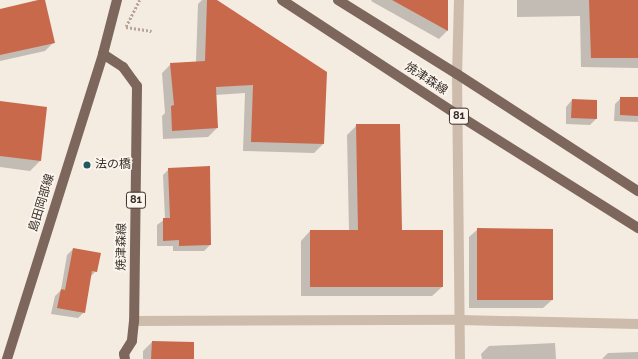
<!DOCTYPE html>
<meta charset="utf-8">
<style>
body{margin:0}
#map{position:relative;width:638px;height:359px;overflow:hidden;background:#f4ebe1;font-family:Raleway,"Noto Sans JP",sans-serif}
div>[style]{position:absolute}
.shadow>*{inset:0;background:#0003}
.building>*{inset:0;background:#c8694b}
.path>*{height:2.5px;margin-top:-1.25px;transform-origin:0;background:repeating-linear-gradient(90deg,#b9a596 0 2px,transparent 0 4px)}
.minor>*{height:10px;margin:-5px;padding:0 5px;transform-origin:5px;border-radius:5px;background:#cdbbac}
.major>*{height:10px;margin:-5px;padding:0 5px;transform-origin:5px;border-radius:5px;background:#7d675c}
.dots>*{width:11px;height:11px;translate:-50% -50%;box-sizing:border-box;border:2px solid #fbf5ee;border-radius:50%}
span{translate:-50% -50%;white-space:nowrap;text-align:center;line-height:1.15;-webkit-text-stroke:3.5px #fbf5ee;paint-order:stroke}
.shield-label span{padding:1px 3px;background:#fbf5ee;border:1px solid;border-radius:3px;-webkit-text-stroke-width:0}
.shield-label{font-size:11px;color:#3b302b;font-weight:700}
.street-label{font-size:12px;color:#3b302b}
.poi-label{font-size:12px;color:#3b302b}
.left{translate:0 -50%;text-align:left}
</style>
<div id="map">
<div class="shadow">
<div style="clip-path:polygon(44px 0,54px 42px,45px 51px,0 61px,0 10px)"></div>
<div style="clip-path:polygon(202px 0,215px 0,323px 144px,314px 153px,243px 151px,245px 93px,215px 95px,217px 128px,208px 137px,163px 139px,162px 116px,165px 113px,162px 73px,171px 64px,196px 62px,198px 4px)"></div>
<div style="clip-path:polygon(372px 0,447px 0,447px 31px,439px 39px,371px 1px)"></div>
<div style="clip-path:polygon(517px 0,638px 0,638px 68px,581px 67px,580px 16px,517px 17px)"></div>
<div style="clip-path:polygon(621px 98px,638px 98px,638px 122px,614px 121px,615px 104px)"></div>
<div style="clip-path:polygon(572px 100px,596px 119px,590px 125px,566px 124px,566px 107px)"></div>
<div style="clip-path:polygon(0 102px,40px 161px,30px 171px,0 167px)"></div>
<div style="clip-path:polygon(357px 125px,401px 231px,442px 287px,432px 296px,301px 296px,301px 241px,310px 231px,349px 231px,347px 135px)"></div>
<div style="clip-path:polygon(169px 169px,210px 245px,204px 251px,173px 251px,173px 246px,157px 246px,157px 225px,165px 219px,163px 175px)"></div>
<div style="clip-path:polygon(478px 229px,552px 300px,543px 308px,469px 308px,469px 237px)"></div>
<div style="clip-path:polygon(73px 249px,96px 271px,90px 277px,84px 312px,78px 318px,51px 314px,55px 296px,61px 290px,67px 255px)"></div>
<div style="clip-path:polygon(152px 342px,193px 359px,143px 359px,143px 351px)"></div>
<div style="clip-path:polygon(555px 343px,556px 359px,482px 359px,481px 354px,489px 346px)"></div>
<div style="clip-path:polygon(638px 352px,638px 359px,602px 359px,608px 353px)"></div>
</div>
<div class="building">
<div style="clip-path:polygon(38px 0,45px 0,55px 43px,0 55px,0 9px)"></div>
<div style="clip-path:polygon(207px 0,217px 0,327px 72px,324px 144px,251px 142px,253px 85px,216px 87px,218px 128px,172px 131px,171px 106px,174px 105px,170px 63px,205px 61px)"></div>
<div style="clip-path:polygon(392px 0,448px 0,448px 31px)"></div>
<div style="clip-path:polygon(589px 0,638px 0,638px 58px,591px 58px)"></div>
<div style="clip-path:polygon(620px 97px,638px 97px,638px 116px,620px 115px)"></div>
<div style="clip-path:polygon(572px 99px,597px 100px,597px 119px,571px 118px)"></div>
<div style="clip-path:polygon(0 101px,47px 107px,41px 161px,0 156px)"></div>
<div style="clip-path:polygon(356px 124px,400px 124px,402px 230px,443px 230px,443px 287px,310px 287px,310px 230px,358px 230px)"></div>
<div style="clip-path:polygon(210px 166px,211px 245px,179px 246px,179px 240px,163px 241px,163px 218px,170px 218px,168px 168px)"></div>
<div style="clip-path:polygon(477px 228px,553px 229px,553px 300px,477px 300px)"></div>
<div style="clip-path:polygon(73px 248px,101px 253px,97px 272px,92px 271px,85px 313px,57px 308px,61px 289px,65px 290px)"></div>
<div style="clip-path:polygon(152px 341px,194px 342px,194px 359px,151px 359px)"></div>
</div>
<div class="path">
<div style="left:140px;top:0;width:30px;rotate:117deg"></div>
<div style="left:126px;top:27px;width:26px;rotate:9deg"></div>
</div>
<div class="minor">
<div style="left:459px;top:0;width:74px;rotate:91.5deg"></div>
<div style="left:457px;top:74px;width:285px;rotate:89.4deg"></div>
<div style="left:134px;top:321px;width:326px;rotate:-0.2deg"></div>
<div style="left:460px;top:320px;width:178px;rotate:1.3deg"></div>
</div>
<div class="major">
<div style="left:282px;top:0;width:210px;rotate:33.2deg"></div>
<div style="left:458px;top:115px;width:213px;rotate:32.1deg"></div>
<div style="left:338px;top:0;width:140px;rotate:31.9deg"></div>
<div style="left:457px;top:74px;width:216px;rotate:32.9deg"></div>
<div style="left:103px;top:54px;width:24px;rotate:33deg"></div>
<div style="left:123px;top:67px;width:24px;rotate:54deg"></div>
<div style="left:137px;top:86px;width:235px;rotate:90.7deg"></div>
<div style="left:134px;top:321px;width:20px;rotate:96deg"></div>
<div style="left:132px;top:341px;width:15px;rotate:122deg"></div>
<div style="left:124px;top:354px;width:5px;rotate:79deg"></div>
<div style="left:7px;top:359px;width:320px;rotate:-72.5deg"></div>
<div style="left:103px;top:54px;width:56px;rotate:-75.5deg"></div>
</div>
<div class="dots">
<div style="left:87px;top:165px;background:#1f5a5e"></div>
</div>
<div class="shield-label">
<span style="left:459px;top:116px">81</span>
<span style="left:136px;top:200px">81</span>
</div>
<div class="street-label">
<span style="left:426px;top:79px;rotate:33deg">焼津森線</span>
<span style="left:42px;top:203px;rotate:-73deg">島田岡部線</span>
<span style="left:122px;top:247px;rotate:-89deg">焼津森線</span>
</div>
<div class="poi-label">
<span class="left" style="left:95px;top:165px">法の橋</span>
</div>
</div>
